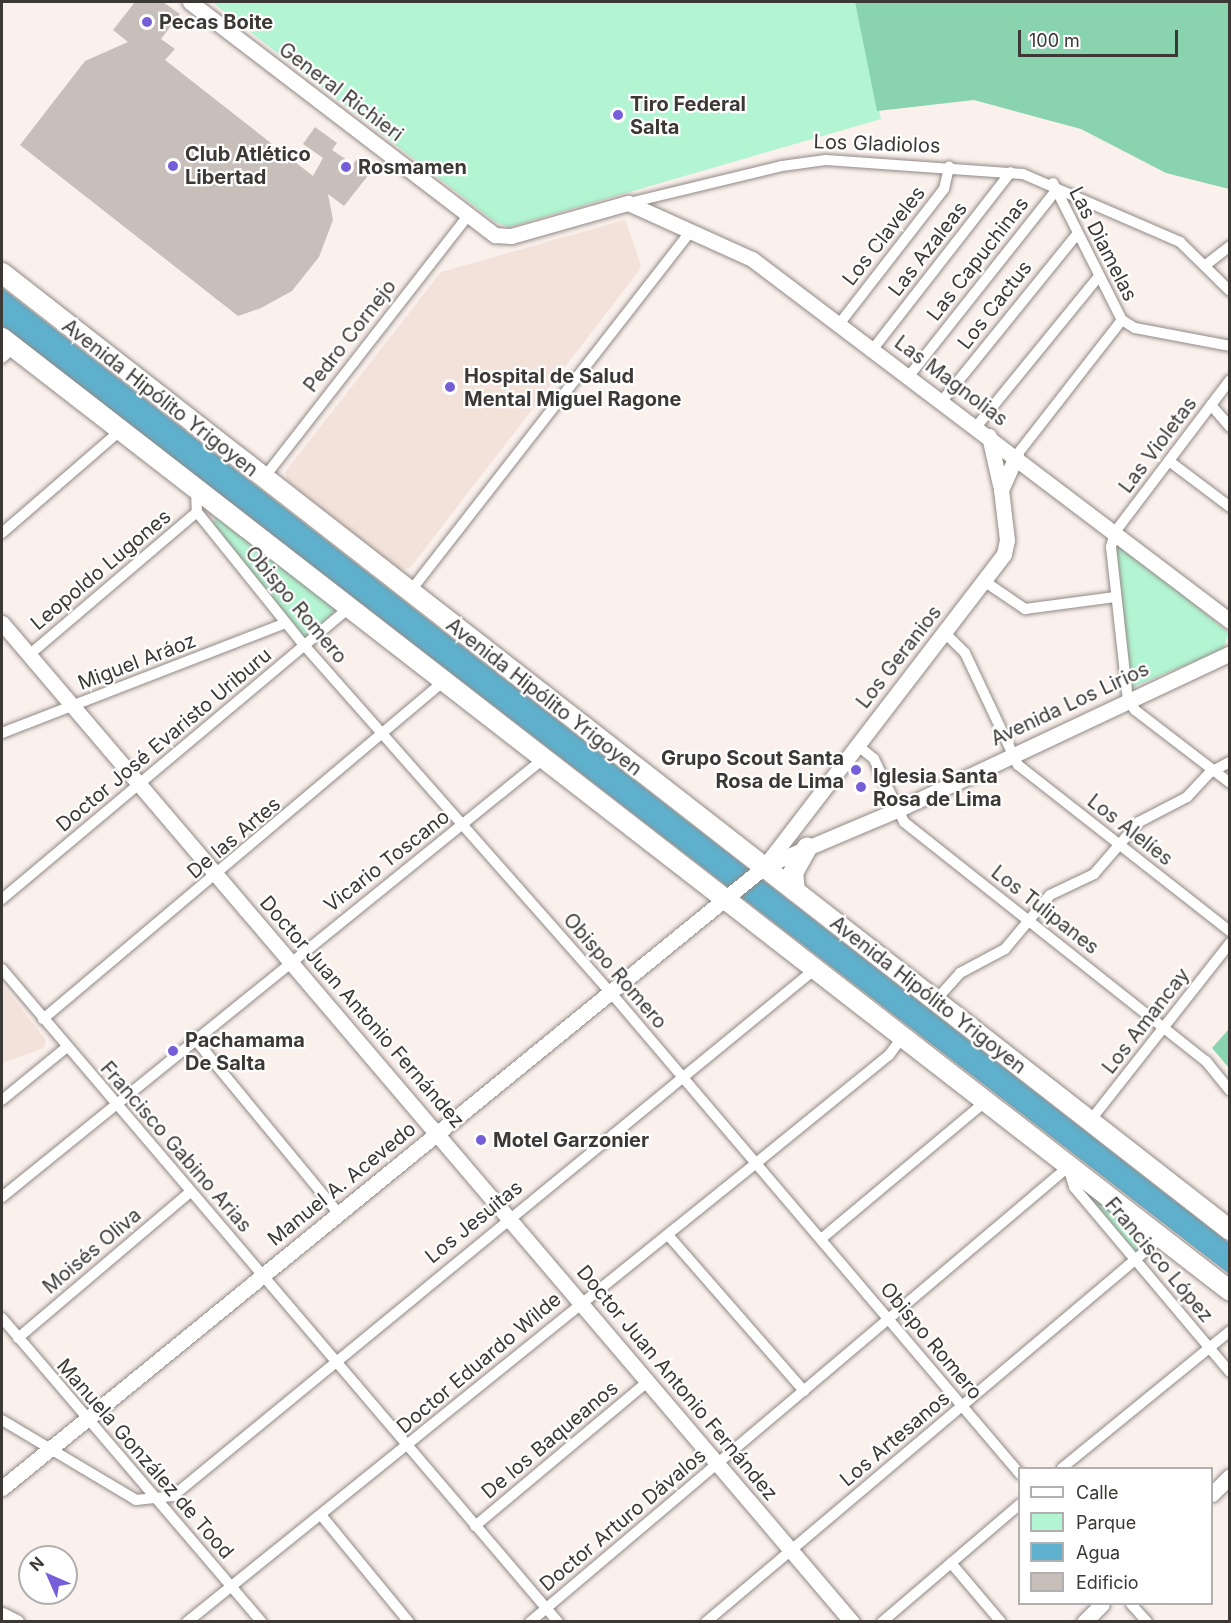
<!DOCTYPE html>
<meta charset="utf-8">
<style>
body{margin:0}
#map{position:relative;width:1231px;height:1623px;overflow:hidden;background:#faf0ec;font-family:Inter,sans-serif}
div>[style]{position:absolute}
.built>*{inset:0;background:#f3e2da}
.green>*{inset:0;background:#b3f4d2}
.forest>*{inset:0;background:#8ad3af}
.water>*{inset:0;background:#5fb0cd}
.building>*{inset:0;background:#c8bfbb}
.roads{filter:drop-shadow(0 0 2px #918985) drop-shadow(0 0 2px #918985)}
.street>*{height:10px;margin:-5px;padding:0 5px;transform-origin:5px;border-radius:5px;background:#fff}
.secondary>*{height:15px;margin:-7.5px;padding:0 7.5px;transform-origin:7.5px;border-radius:7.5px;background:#fff}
.highway>*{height:20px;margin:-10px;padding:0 10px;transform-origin:10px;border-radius:10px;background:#fff}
.dots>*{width:16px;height:16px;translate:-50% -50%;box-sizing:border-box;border:3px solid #fff;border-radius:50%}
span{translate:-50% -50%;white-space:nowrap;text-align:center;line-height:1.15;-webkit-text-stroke:4.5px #fff;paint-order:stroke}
.poi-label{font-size:20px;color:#3b3836;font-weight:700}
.left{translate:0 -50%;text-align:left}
.right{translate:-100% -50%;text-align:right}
.street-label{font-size:20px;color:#3b3836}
.frame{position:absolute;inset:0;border:3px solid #3b3836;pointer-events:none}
.legend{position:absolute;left:1018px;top:1467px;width:195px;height:138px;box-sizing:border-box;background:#fff;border:2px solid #b1afaf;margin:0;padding:8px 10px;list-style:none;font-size:18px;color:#3b3836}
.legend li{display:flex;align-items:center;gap:12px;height:30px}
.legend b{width:30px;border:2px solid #b1afaf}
.north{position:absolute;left:18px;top:1545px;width:60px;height:60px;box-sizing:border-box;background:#fff;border:2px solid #b1afaf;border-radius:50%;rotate:315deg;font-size:16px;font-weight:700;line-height:24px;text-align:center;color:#3b3836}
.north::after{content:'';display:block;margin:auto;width:21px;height:27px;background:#765ed9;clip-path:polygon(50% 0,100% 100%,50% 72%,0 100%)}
.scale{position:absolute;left:1018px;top:30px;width:160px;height:27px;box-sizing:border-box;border:3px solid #3b3836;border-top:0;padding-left:8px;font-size:18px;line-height:21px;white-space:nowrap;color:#3b3836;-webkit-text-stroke:4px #fff;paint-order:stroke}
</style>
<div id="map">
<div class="built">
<div style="clip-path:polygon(625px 220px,641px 265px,638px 272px,410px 568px,399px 569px,287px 481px,285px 472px,441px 272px)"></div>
<div style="clip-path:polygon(2px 984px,46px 1040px,44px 1048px,2px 1063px)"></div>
</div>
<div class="green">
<div style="clip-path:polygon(212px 2px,855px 2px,881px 119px,509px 227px,495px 222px)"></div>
<div style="clip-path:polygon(217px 516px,335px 604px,334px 613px,304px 639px,212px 524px)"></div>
<div style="clip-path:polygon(1118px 541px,1229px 633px,1223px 649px,1131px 688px,1115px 547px)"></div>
<div style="clip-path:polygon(1075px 1177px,1150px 1241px,1135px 1252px,1079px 1189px)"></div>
</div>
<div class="forest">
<div style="clip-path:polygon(855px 2px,1229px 2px,1229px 189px,1166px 173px,1081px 129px,974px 100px,877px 111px)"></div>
<div style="clip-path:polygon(1229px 1029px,1229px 1068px,1212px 1048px)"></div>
</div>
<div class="water">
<div style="clip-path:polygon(2px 288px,1229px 1243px,1229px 1274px,2px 326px)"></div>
</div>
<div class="building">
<div style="clip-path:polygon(135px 2px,163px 2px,180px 14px,161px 39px,175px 49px,165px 60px,313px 176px,323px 158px,303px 144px,315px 127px,337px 143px,332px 150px,353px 164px,359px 157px,374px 168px,344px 206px,328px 194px,333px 220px,319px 257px,292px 291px,261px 308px,238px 316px,20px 145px,85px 61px,128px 42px,113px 30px)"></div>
</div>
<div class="roads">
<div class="street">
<div style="left:1053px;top:183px;width:153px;rotate:63.3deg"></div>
<div style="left:1122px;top:320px;width:15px;rotate:32deg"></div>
<div style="left:1135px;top:328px;width:97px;rotate:10.7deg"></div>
<div style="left:629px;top:203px;width:157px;rotate:-13.6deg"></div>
<div style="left:782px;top:166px;width:44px;rotate:-7.8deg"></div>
<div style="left:826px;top:160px;width:197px;rotate:4.1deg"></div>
<div style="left:1023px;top:174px;width:171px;rotate:23.4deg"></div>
<div style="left:1180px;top:242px;width:70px;rotate:44.4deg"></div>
<div style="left:1207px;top:264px;width:29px;rotate:-38deg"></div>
<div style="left:840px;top:323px;width:170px;rotate:-52.2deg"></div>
<div style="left:944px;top:189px;width:23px;rotate:-77deg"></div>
<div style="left:873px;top:349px;width:224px;rotate:-52.1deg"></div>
<div style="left:2px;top:358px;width:15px;rotate:-42deg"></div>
<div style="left:909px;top:376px;width:233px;rotate:-51.6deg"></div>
<div style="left:1230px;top:380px;width:191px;rotate:127.1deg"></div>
<div style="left:1115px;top:532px;width:16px;rotate:105deg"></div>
<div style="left:1111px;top:547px;width:154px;rotate:83.7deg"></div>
<div style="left:1128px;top:700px;width:12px;rotate:55deg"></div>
<div style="left:1135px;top:710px;width:120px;rotate:37.5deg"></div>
<div style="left:942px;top:401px;width:215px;rotate:-51deg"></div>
<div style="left:1211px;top:405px;width:29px;rotate:49deg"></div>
<div style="left:976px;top:427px;width:195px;rotate:-50.8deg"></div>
<div style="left:1016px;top:456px;width:172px;rotate:-52.1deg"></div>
<div style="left:1169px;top:461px;width:76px;rotate:37deg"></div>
<div style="left:263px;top:479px;width:333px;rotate:-52.1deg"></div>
<div style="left:196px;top:489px;width:23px;rotate:88deg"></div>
<div style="left:197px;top:512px;width:171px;rotate:51.2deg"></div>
<div style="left:304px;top:645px;width:465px;rotate:48.6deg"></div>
<div style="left:612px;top:994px;width:630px;rotate:49.64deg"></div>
<div style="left:2px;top:533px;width:157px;rotate:-40.9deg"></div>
<div style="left:984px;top:581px;width:50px;rotate:34.3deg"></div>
<div style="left:1025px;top:609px;width:91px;rotate:-7.6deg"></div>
<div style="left:409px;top:593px;width:459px;rotate:-52.1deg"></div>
<div style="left:945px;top:633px;width:28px;rotate:45deg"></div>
<div style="left:965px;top:653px;width:124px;rotate:64.7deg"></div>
<div style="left:1018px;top:765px;width:269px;rotate:38.1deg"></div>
<div style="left:29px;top:655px;width:221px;rotate:-40.4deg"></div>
<div style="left:2px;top:733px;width:304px;rotate:-21.2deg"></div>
<div style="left:857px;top:745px;width:22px;rotate:39deg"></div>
<div style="left:874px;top:759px;width:70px;rotate:64.5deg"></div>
<div style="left:904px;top:822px;width:385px;rotate:38.4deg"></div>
<div style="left:1206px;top:1061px;width:38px;rotate:51deg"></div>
<div style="left:2px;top:899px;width:453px;rotate:-40deg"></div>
<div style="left:2px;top:969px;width:858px;rotate:49.59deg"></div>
<div style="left:935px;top:1001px;width:38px;rotate:-48deg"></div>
<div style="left:960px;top:973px;width:51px;rotate:-28.1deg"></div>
<div style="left:1005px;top:949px;width:70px;rotate:-50.2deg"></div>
<div style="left:1050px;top:895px;width:49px;rotate:-25.5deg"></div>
<div style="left:1094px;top:874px;width:69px;rotate:-49.1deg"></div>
<div style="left:1139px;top:822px;width:54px;rotate:-27.5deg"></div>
<div style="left:1187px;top:797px;width:33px;rotate:-47deg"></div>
<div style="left:1209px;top:773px;width:24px;rotate:-28deg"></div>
<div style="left:43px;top:1019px;width:524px;rotate:-40.13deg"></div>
<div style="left:194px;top:1038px;width:228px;rotate:50.5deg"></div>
<div style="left:2px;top:1100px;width:84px;rotate:-39.2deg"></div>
<div style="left:1090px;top:1121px;width:226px;rotate:-51.8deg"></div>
<div style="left:1068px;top:1167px;width:21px;rotate:73deg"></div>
<div style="left:1074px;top:1187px;width:242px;rotate:49.9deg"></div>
<div style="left:2px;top:1197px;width:696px;rotate:-38.99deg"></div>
<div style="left:668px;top:1235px;width:207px;rotate:48.9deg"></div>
<div style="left:821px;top:1239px;width:214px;rotate:-39.9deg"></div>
<div style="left:2px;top:1318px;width:400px;rotate:49.5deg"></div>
<div style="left:18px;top:1338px;width:226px;rotate:-40.3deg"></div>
<div style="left:2px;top:1420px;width:156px;rotate:30.8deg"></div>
<div style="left:136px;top:1500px;width:37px;rotate:-6deg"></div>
<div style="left:173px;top:1496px;width:831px;rotate:-39.38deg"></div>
<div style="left:1062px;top:1468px;width:217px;rotate:-39.2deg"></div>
<div style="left:321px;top:1515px;width:139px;rotate:50.6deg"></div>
<div style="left:475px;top:1526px;width:224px;rotate:-39.9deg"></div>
<div style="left:951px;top:1563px;width:77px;rotate:49.7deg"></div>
<div style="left:1131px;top:1604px;width:24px;rotate:48deg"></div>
<div style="left:187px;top:1622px;width:730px;rotate:-38.88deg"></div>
<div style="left:755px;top:1164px;width:173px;rotate:-39.1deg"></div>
<div style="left:889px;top:1055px;width:21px;rotate:-53deg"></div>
<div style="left:530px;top:1622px;width:705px;rotate:-40.22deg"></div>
<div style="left:706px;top:1622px;width:597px;rotate:-40.17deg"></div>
<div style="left:882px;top:1622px;width:182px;rotate:-40.5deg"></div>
</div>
<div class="secondary">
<div style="left:190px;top:2px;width:384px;rotate:37.4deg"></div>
<div style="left:495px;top:235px;width:16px;rotate:4deg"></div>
<div style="left:511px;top:236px;width:122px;rotate:-15.8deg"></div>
<div style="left:628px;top:203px;width:136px;rotate:24.3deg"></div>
<div style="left:752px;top:259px;width:600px;rotate:37.14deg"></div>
<div style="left:989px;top:436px;width:50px;rotate:77.3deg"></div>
<div style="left:2px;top:623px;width:1312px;rotate:49.61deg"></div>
<div style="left:767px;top:865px;width:141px;rotate:-22.9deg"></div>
<div style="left:897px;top:810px;width:368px;rotate:-25.2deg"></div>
<div style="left:2px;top:1488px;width:983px;rotate:-39.18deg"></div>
<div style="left:764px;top:867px;width:394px;rotate:-52.5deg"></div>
<div style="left:1004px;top:554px;width:14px;rotate:-78deg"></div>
<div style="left:1007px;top:540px;width:50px;rotate:-96.8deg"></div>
<div style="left:1001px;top:490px;width:37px;rotate:-66deg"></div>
<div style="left:1212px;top:1494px;width:25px;rotate:-45deg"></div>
<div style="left:2px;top:1615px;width:16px;rotate:27deg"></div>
<div style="left:1084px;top:1622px;width:25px;rotate:-45deg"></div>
</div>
<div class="highway">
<div style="left:2px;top:273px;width:1557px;rotate:37.93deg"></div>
<div style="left:2px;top:338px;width:1554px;rotate:37.81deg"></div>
<div style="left:795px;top:891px;width:18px;rotate:-96deg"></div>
<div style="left:793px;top:873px;width:29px;rotate:-61deg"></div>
</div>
</div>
<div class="dots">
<div style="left:147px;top:22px;background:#765ed9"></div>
<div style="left:618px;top:115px;background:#765ed9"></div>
<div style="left:173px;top:166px;background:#765ed9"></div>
<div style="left:346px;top:167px;background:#765ed9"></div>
<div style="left:450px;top:387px;background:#765ed9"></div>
<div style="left:856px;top:770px;background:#765ed9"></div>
<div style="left:861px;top:787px;background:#765ed9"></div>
<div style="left:173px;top:1051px;background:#765ed9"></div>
<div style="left:481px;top:1140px;background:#765ed9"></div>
</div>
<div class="poi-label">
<span class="left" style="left:159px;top:22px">Pecas Boite</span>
<span class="left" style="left:630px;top:116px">Tiro Federal<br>Salta</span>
<span class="left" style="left:185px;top:166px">Club Atlético<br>Libertad</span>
<span class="left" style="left:358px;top:167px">Rosmamen</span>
<span class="left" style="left:464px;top:388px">Hospital de Salud<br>Mental Miguel Ragone</span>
<span class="right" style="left:844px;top:770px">Grupo Scout Santa<br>Rosa de Lima</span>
<span class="left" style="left:873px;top:788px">Iglesia Santa<br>Rosa de Lima</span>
<span class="left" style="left:185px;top:1052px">Pachamama<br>De Salta</span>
<span class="left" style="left:493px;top:1140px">Motel Garzonier</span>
</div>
<div class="street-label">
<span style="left:341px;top:92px;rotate:37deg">General Richieri</span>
<span style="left:877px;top:144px;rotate:2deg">Los Gladiolos</span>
<span style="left:884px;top:236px;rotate:-52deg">Los Claveles</span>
<span style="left:1103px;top:244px;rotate:63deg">Las Diamelas</span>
<span style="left:928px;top:249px;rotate:-52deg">Las Azaleas</span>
<span style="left:978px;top:259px;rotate:-52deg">Las Capuchinas</span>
<span style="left:995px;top:305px;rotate:-52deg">Los Cactus</span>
<span style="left:350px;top:336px;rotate:-52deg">Pedro Cornejo</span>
<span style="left:951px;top:381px;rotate:37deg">Las Magnolias</span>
<span style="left:160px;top:398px;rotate:38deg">Avenida Hipólito Yrigoyen</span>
<span style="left:1158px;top:445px;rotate:-53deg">Las Violetas</span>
<span style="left:101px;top:570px;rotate:-40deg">Leopoldo Lugones</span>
<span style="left:296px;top:605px;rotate:50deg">Obispo Romero</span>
<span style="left:899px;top:657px;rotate:-52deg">Los Geranios</span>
<span style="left:137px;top:662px;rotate:-21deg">Miguel Aráoz</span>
<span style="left:544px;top:697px;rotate:38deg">Avenida Hipólito Yrigoyen</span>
<span style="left:1070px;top:704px;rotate:-25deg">Avenida Los Lirios</span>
<span style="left:164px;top:740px;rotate:-40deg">Doctor José Evaristo Uriburu</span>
<span style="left:1130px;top:830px;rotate:38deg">Los Alelíes</span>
<span style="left:234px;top:838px;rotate:-40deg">De las Artes</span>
<span style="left:387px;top:861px;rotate:-38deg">Vicario Toscano</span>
<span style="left:1045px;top:910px;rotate:38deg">Los Tulipanes</span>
<span style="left:615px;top:971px;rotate:49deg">Obispo Romero</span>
<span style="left:928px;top:995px;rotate:38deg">Avenida Hipólito Yrigoyen</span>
<span style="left:362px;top:1012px;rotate:49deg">Doctor Juan Antonio Fernández</span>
<span style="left:1146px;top:1021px;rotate:-52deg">Los Amancay</span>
<span style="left:176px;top:1147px;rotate:49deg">Francisco Gabino Arias</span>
<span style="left:342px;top:1184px;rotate:-39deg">Manuel A. Acevedo</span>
<span style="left:474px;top:1222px;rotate:-39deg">Los Jesuitas</span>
<span style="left:92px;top:1251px;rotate:-40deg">Moisés Oliva</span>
<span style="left:1159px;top:1260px;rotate:50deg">Francisco López</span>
<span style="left:931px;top:1341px;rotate:50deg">Obispo Romero</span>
<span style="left:479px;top:1363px;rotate:-40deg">Doctor Eduardo Wilde</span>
<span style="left:677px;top:1383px;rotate:50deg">Doctor Juan Antonio Fernández</span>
<span style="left:895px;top:1439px;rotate:-40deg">Los Artesanos</span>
<span style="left:550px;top:1440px;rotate:-40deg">De los Baqueanos</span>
<span style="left:145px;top:1459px;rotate:49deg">Manuela González de Tood</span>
<span style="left:623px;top:1520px;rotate:-40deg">Doctor Arturo Dávalos</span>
</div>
<div class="frame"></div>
<ul class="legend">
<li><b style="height:8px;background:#fff"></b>Calle</li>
<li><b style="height:16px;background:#b3f4d2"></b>Parque</li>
<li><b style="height:16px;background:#5fb0cd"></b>Agua</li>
<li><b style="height:16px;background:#c8bfbb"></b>Edificio</li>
</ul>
<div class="north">N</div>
<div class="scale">100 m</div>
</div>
